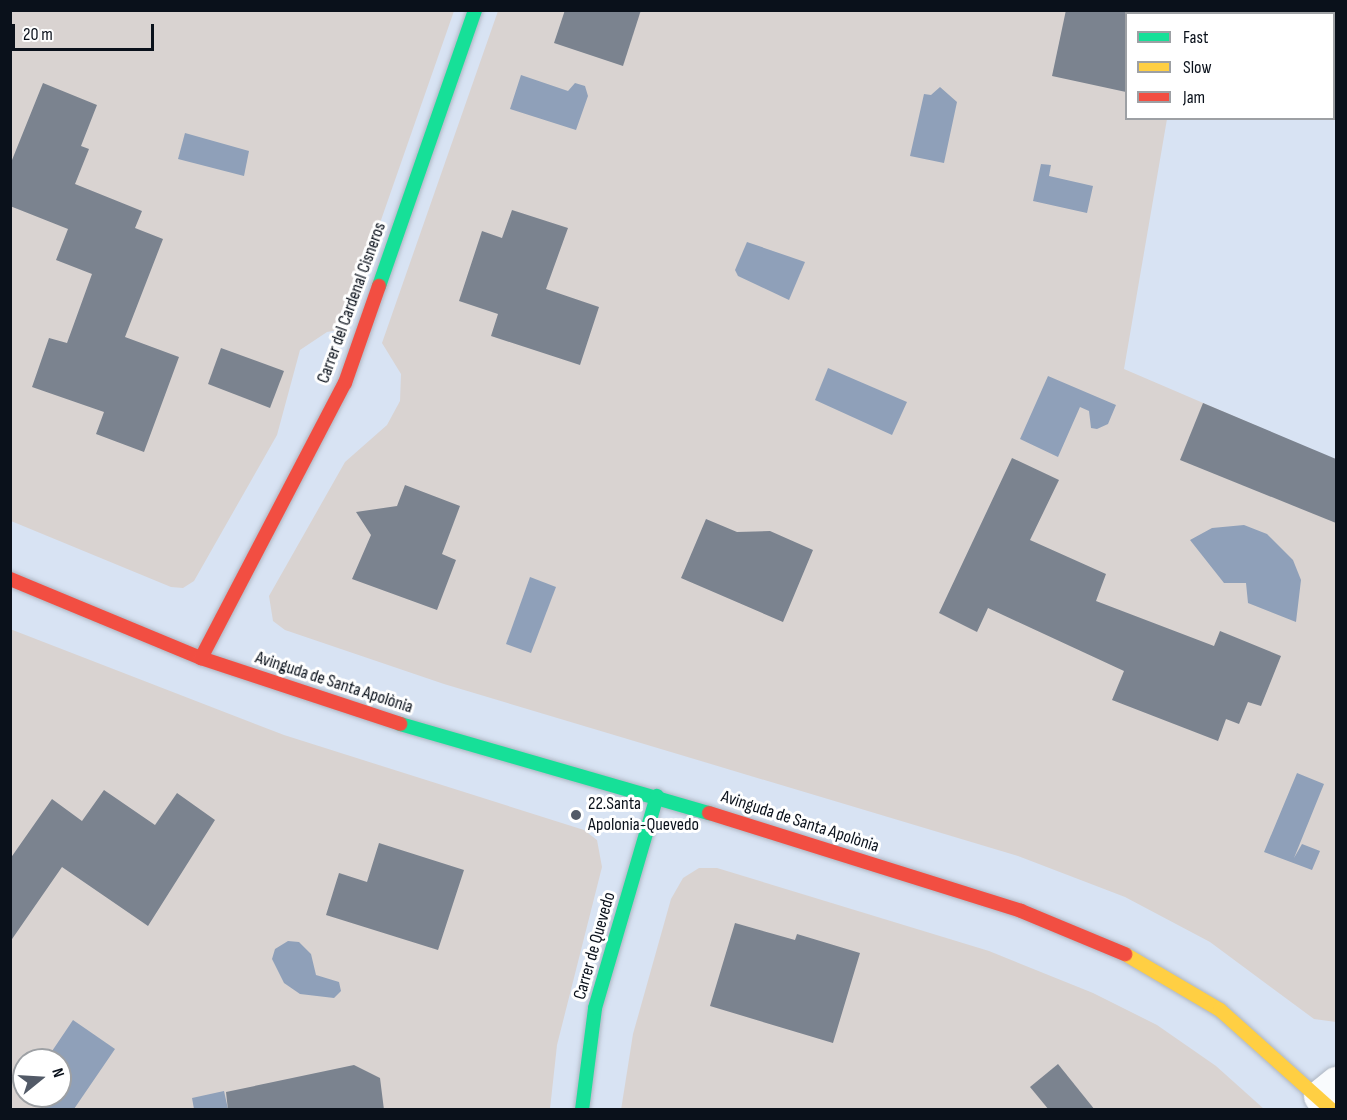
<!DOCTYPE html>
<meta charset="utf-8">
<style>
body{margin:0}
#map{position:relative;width:1347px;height:1120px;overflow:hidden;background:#d8e3f3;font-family:"Sofia Sans Condensed",sans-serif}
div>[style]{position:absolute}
.green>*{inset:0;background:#d9d3d1}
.water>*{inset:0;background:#8fa0b9}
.building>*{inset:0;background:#7b838f}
.roads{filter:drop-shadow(0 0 2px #adb5c1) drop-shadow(0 0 2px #adb5c1)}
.street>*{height:33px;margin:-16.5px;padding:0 16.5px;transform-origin:16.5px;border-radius:16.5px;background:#f9fbfd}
.fast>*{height:14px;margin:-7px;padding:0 7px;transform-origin:7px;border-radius:7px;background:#16e098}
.slow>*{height:14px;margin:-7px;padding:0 7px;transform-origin:7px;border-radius:7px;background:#ffcf43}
.jam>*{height:14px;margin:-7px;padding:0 7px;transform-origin:7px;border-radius:7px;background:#f24e42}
.dots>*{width:16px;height:16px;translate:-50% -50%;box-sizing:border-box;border:3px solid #fff;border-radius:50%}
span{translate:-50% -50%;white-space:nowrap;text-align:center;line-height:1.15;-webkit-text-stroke:6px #fff;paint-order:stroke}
.street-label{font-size:18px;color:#0a111b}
.poi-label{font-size:18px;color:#0a111b}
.left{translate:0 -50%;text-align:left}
.frame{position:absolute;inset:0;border:12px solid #0a111b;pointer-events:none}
.legend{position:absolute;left:1125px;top:12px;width:210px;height:108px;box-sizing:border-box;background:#fff;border:2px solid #9da0a4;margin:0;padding:8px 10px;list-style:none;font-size:18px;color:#0a111b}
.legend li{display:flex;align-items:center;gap:12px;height:30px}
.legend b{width:30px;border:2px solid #9da0a4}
.north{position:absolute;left:12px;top:1048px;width:60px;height:60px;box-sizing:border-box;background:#fff;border:2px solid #9da0a4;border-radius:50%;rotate:72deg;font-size:16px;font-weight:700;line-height:24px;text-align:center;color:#0a111b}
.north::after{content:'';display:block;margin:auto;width:21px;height:27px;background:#525a67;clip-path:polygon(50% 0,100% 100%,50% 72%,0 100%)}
.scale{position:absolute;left:12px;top:24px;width:142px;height:27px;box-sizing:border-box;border:3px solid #0a111b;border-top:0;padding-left:8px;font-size:18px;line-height:21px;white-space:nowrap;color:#0a111b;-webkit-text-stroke:4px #fff;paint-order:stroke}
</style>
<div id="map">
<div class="green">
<div style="clip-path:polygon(10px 11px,454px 11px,343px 329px,327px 332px,300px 350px,277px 435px,194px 581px,183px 588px,171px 587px,11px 521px)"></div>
<div style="clip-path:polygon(498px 11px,1185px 11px,1126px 14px,1126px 118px,1167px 119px,1124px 369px,1336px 460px,1336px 1022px,1314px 1019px,1210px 942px,1125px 897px,1018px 856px,444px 684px,285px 630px,273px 621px,269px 596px,345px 462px,387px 425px,400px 401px,401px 374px,382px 343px)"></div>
<div style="clip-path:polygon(evenodd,10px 629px,284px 735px,584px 830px,597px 840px,602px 867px,557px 1045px,550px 1109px,11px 1109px,10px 629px,24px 1060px,60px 1060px,60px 1096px,24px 1096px,24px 1060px)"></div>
<div style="clip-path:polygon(699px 868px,717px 868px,989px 951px,1093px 993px,1157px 1025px,1216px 1066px,1264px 1109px,621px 1110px,633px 1034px,671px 899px,683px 878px)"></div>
</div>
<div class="water">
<div style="clip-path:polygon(521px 75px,568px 91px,575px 83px,585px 86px,588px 96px,576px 130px,510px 109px)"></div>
<div style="clip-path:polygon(940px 87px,957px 102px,944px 163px,910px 156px,924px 94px,931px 95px)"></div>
<div style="clip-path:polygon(185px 133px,249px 151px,244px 176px,178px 159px)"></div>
<div style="clip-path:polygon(1041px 164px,1051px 165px,1049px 176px,1093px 186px,1087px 213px,1033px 201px)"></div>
<div style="clip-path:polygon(747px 242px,805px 262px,789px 300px,738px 276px,735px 270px)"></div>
<div style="clip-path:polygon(828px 368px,907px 402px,892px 435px,815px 400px)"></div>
<div style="clip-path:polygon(1048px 376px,1116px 405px,1108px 424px,1097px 429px,1091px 428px,1089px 411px,1080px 407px,1058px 457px,1020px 439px)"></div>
<div style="clip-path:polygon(1244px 525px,1267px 534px,1293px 560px,1301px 580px,1296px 622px,1248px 603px,1246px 583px,1224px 583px,1190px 540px,1212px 528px)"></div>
<div style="clip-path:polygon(530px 577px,556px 587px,531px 653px,506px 644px)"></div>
<div style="clip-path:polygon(1297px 773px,1324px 784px,1294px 858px,1302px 844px,1320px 851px,1312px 870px,1264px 852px)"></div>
<div style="clip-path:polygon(288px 941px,299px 942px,311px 954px,316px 975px,339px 982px,341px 991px,334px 998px,300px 994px,284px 983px,272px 959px,275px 949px)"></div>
<div style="clip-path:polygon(73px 1020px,115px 1049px,74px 1109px,47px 1109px,27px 1096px,60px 1096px,60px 1060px,46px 1060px)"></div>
<div style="clip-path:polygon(224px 1091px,228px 1109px,194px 1109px,192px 1098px)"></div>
</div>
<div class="building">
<div style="clip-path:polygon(565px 10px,641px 10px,623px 66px,554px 43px)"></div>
<div style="clip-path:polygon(1066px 10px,1126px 10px,1126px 92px,1052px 76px)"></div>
<div style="clip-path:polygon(43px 83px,97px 105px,81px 146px,89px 149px,75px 184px,142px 211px,135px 228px,163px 239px,125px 337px,179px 357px,144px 452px,96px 434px,104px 412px,32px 387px,49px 338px,67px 343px,92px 274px,56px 260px,68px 229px,10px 206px,10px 165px)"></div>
<div style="clip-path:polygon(512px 210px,568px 228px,546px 289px,599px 307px,580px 365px,491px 336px,498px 314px,459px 301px,482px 231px,502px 238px)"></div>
<div style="clip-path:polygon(221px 348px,284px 371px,270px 408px,208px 384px)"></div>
<div style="clip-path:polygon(1203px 403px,1336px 459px,1336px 523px,1180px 460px)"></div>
<div style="clip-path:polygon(1012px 458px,1059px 480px,1030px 540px,1106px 574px,1096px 601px,1214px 646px,1220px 631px,1281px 656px,1261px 706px,1248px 702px,1239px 724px,1226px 719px,1218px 741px,1112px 700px,1124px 671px,988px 608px,977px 632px,939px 613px)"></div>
<div style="clip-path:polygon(405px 485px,460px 506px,442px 554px,456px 560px,437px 610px,352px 579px,371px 535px,356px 512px,397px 506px)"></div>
<div style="clip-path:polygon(706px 519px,737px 532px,770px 531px,813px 550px,783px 622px,681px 578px)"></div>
<div style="clip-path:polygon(104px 790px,155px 825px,177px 793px,215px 820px,148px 926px,62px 867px,10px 942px,10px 859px,52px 799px,82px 821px)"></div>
<div style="clip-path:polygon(379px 843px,464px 870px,438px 950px,326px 915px,339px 873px,367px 882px)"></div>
<div style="clip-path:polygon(735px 923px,795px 940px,797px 934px,860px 953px,833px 1043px,710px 1006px)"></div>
<div style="clip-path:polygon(1058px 1064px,1095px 1110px,1049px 1110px,1030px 1087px)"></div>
<div style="clip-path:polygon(354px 1065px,380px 1078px,384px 1110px,228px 1110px,226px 1092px)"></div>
</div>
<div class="roads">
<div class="street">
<div style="left:1320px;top:1096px;width:21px;rotate:-39deg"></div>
</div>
<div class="fast">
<div style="left:379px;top:286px;width:292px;rotate:-70.8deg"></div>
<div style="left:400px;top:724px;width:322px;rotate:16.1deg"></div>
<div style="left:582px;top:1110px;width:103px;rotate:-82.7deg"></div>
<div style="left:595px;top:1008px;width:221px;rotate:-73.7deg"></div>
</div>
<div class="slow">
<div style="left:1125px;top:954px;width:110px;rotate:30.5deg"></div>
<div style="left:1220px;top:1010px;width:150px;rotate:41.8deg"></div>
</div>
<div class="jam">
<div style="left:10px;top:579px;width:207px;rotate:22.5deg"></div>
<div style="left:201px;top:658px;width:210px;rotate:18.3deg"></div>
<div style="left:201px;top:658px;width:310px;rotate:-62.4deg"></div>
<div style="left:345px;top:383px;width:103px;rotate:-70.7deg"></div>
<div style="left:709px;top:813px;width:327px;rotate:17.4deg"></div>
<div style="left:1021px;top:911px;width:113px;rotate:22.5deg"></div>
</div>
</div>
<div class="dots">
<div style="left:576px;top:815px;background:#525a67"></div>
</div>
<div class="street-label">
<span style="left:352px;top:303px;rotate:-70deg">Carrer del Cardenal Cisneros</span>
<span style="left:334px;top:683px;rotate:18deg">Avinguda de Santa Apolònia</span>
<span style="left:800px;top:822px;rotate:18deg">Avinguda de Santa Apolònia</span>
<span style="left:595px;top:946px;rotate:-74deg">Carrer de Quevedo</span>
</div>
<div class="poi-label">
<span class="left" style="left:588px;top:815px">22.Santa<br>Apolonia-Quevedo</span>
</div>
<div class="frame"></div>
<ul class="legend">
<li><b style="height:8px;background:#16e098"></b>Fast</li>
<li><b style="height:8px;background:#ffcf43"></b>Slow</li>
<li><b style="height:8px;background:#f24e42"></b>Jam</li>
</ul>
<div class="north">N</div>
<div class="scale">20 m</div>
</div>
